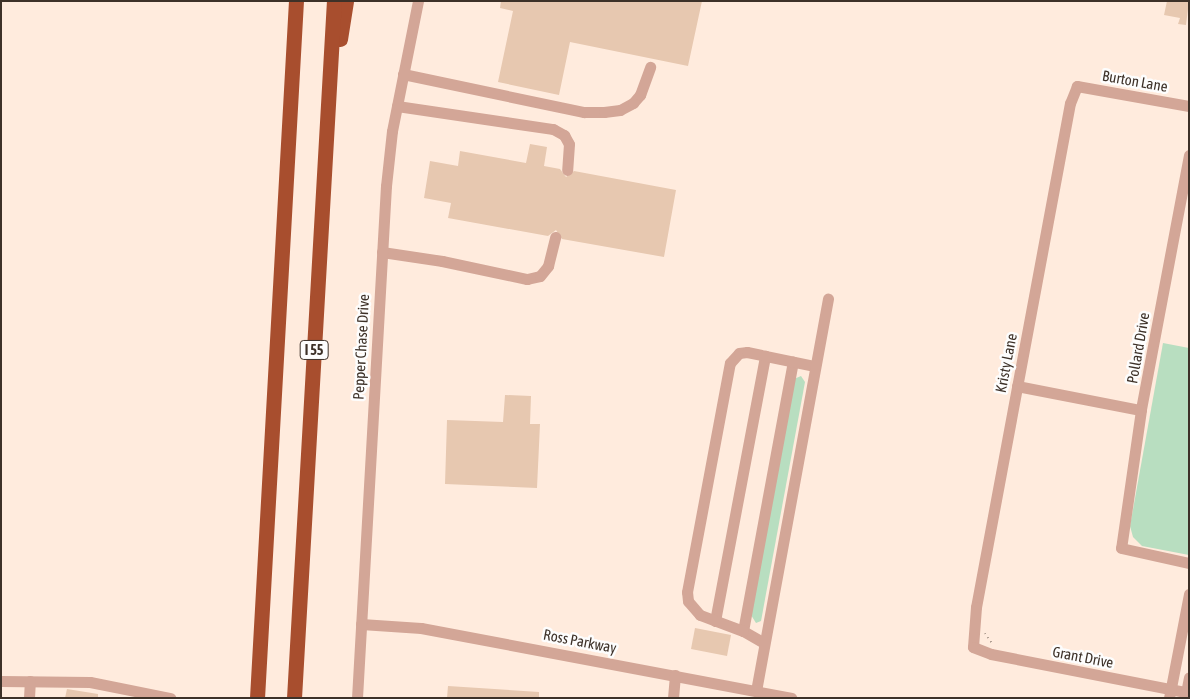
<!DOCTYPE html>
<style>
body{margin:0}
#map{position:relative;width:1190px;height:699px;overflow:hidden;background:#ffebdd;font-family:"Asap Condensed",sans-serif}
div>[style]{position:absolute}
.green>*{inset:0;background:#b8dec0}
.building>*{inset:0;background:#e7c8b0}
.path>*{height:2px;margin-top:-1px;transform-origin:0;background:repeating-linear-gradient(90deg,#b09f93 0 1px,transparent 0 5px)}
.minor>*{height:11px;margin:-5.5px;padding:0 5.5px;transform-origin:5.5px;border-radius:5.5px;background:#d3a697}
.highway>*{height:15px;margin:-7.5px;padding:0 7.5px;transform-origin:7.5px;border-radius:7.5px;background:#a84e2e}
span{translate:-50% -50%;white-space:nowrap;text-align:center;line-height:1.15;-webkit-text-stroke:5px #fdfdfd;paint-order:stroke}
.shield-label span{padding:1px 4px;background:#fdfdfd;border:1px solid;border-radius:4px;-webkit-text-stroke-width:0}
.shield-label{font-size:14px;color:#3d3128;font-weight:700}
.street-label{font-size:15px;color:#3d3128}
.frame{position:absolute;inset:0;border:2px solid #3d3128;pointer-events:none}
</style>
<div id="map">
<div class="green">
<div style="clip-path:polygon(1163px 343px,1189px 348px,1189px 555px,1142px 546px,1133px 537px,1130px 526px)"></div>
<div style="clip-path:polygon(801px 376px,805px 382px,761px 621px,756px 623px,751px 615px,794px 379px)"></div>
</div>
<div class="building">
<div style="clip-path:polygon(501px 1px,702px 1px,688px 66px,570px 42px,559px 95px,498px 82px,513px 11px,500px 8px)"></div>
<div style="clip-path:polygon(1167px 1px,1189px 1px,1186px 25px,1178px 24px,1180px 18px,1164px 15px)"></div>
<div style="clip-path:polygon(530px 144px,547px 147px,544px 166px,560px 169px,566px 177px,574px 171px,676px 190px,664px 257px,562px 239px,556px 230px,548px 236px,448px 218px,451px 203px,424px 198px,430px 161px,458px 166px,460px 151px,526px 163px)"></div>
<div style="clip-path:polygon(505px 395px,531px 396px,530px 424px,540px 424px,537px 488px,445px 484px,447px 420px,503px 422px)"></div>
<div style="clip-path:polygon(695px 628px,731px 635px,727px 656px,691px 649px)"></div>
<div style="clip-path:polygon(448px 686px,539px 692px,539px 698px,447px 698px)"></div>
<div style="clip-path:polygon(67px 689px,98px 694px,98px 698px,65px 698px)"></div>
</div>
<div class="path">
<div style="left:985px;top:633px;width:12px;rotate:55deg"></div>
</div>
<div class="minor">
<div style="left:403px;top:74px;width:185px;rotate:11.9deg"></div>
<div style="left:584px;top:112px;width:20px"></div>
<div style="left:604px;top:112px;width:16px;rotate:-7deg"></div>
<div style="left:620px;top:110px;width:15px;rotate:-28deg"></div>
<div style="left:633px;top:103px;width:11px;rotate:-49deg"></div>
<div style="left:640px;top:95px;width:30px;rotate:-70deg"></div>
<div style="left:397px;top:106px;width:158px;rotate:8.4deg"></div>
<div style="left:553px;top:129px;width:13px;rotate:29deg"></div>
<div style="left:564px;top:135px;width:10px;rotate:61deg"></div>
<div style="left:569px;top:144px;width:26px;rotate:94deg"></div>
<div style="left:1189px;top:106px;width:114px;rotate:-169.9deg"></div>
<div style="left:1077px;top:86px;width:18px;rotate:112deg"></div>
<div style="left:1070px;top:103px;width:513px;rotate:100.56deg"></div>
<div style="left:976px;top:607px;width:40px;rotate:94.3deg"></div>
<div style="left:973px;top:647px;width:19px;rotate:21deg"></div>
<div style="left:991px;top:654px;width:202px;rotate:11.1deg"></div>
<div style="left:1189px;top:155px;width:259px;rotate:100.7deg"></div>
<div style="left:1141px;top:410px;width:139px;rotate:98.2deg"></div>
<div style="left:1121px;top:548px;width:70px;rotate:12.4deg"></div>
<div style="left:382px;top:252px;width:61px;rotate:8.5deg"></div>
<div style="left:442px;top:261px;width:87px;rotate:12deg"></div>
<div style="left:527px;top:279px;width:13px;rotate:-13deg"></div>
<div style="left:540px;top:276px;width:13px;rotate:-51deg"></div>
<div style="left:548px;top:266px;width:30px;rotate:-76deg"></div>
<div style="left:1017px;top:386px;width:126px;rotate:11deg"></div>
<div style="left:715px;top:621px;width:270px;rotate:-79.3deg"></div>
<div style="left:361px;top:624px;width:60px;rotate:3.8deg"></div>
<div style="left:421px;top:628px;width:377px;rotate:10.7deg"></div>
<div style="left:743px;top:631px;width:274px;rotate:-79.5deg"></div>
<div style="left:764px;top:643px;width:24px;rotate:-150deg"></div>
<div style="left:743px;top:631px;width:46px;rotate:-159.6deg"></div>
<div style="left:700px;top:615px;width:18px;rotate:-131deg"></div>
<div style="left:688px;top:601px;width:9px;rotate:-96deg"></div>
<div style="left:687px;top:592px;width:233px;rotate:-79.4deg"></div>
<div style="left:730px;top:363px;width:13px;rotate:-48deg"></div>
<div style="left:739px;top:353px;width:8px;rotate:-7deg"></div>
<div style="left:747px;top:352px;width:68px;rotate:11.8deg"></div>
<div style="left:1px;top:681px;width:89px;rotate:0.6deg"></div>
<div style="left:90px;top:682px;width:82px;rotate:11.3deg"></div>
<div style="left:756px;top:691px;width:399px;rotate:-79.6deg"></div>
<div style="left:29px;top:698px;width:17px;rotate:-87deg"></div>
<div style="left:357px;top:698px;width:513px;rotate:-86.76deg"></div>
<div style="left:386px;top:186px;width:55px;rotate:-83.8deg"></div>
<div style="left:392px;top:131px;width:133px;rotate:-78.7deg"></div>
<div style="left:673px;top:698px;width:23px;rotate:-85deg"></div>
<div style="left:1169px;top:698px;width:106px;rotate:-79.1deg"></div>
<div style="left:1185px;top:698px;width:21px;rotate:-79deg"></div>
</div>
<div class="highway">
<div style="left:340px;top:39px;width:38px;rotate:-81deg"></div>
<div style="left:257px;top:698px;width:698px;rotate:-86.8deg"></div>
<div style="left:294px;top:698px;width:698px;rotate:-86.72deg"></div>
</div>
<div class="shield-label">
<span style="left:314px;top:350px">I 55</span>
</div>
<div class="street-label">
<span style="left:1135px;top:81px;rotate:10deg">Burton Lane</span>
<span style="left:361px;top:347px;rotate:-87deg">Pepper Chase Drive</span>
<span style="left:1138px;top:348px;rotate:-80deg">Pollard Drive</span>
<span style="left:1006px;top:363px;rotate:-79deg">Kristy Lane</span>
<span style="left:580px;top:641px;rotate:11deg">Ross Parkway</span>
<span style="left:1083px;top:657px;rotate:11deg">Grant Drive</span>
</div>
<div class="frame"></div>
</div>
